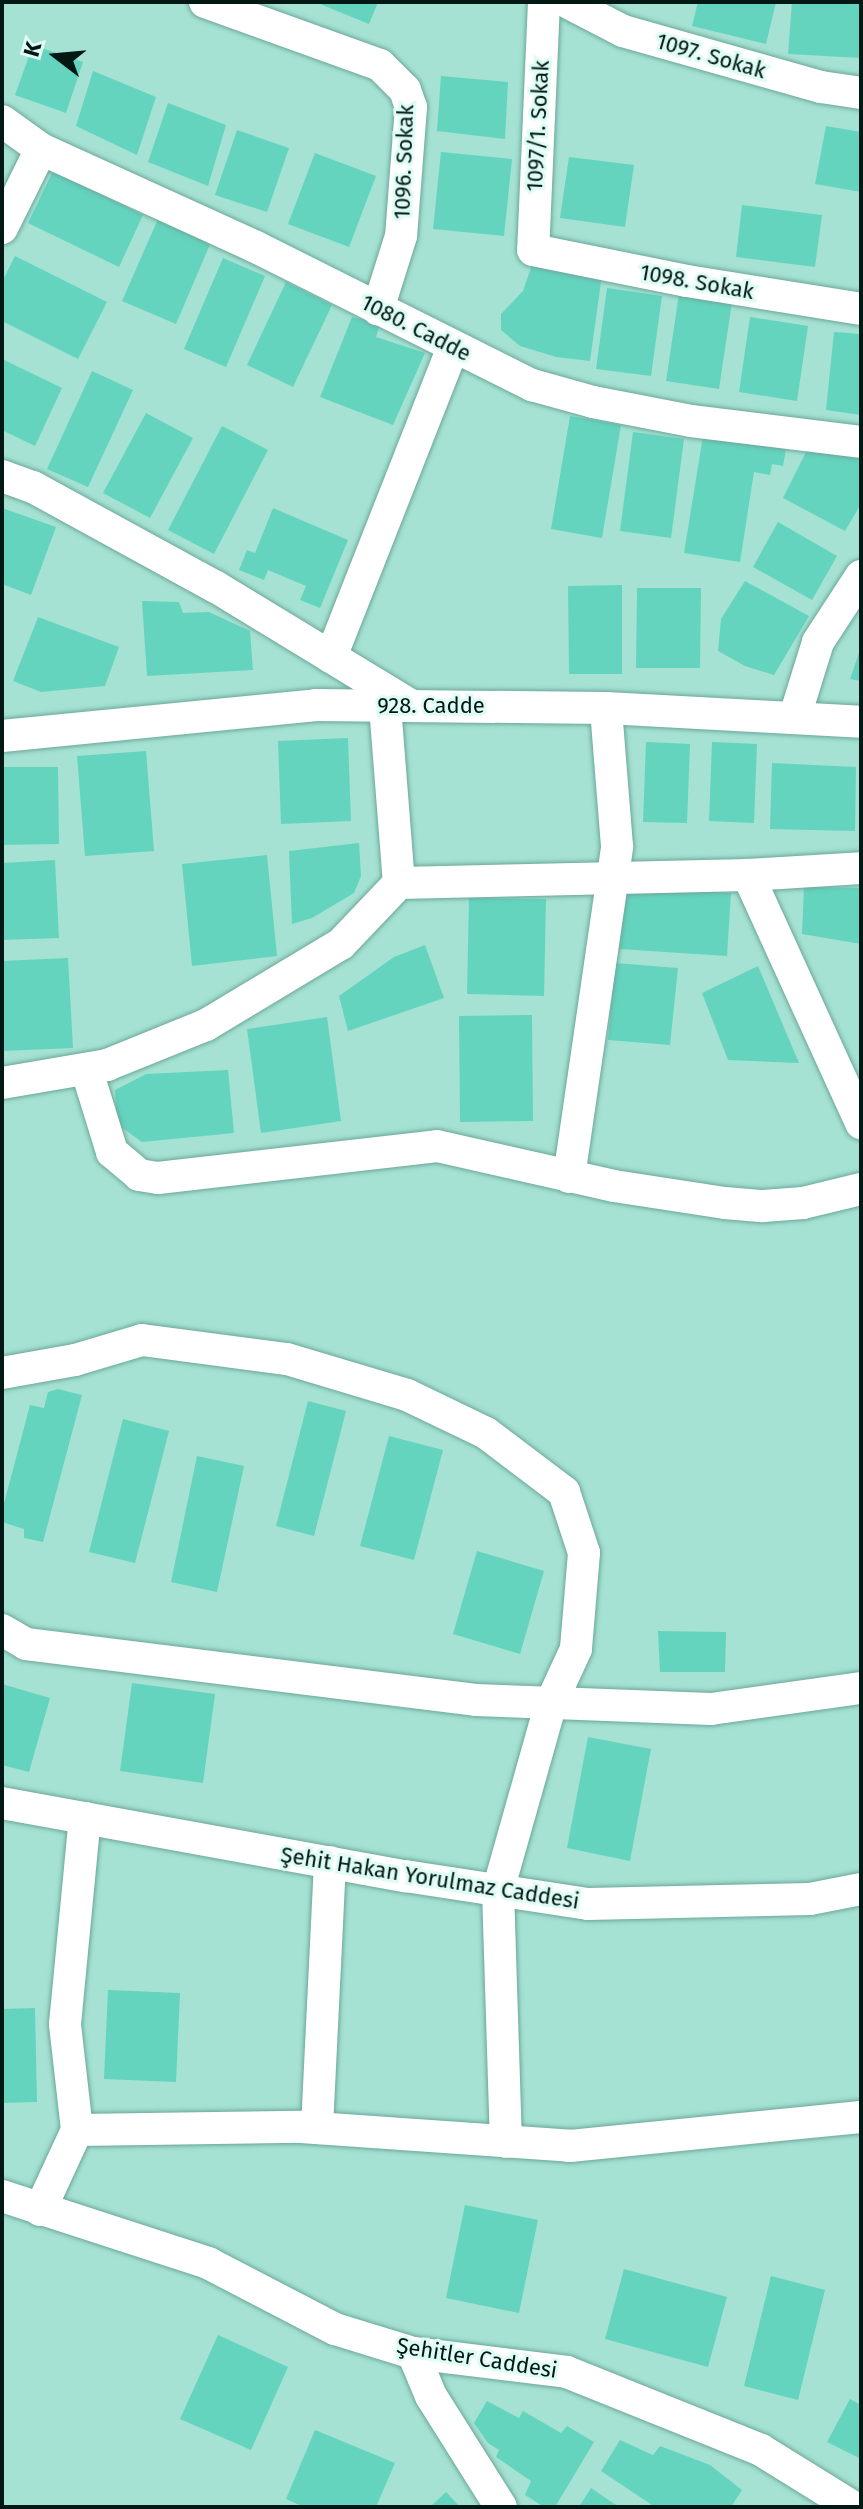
<!DOCTYPE html>
<meta charset="utf-8">
<style>
body{margin:0}
#map{position:relative;width:863px;height:2509px;overflow:hidden;background:#a5e2d3;font-family:"Fira Sans",sans-serif}
div>[style]{position:absolute}
.building>*{inset:0;background:#64d4be}
.roads{filter:drop-shadow(0 0 2px #6ca79a) drop-shadow(0 0 2px #6ca79a)}
.minor>*{height:32px;margin:-16px;padding:0 16px;transform-origin:16px;border-radius:16px;background:#fff}
span{translate:-50% -50%;white-space:nowrap;text-align:center;line-height:1.15;-webkit-text-stroke:6px #defcf4;paint-order:stroke}
.street-label{font-size:22px;color:#011814}
.frame{position:absolute;inset:0;border:4px solid #011814;pointer-events:none}
.north{position:absolute;left:16px;top:16px;width:80px;height:80px;-webkit-text-stroke:6px #defcf4;paint-order:stroke;rotate:286deg;font-size:22px;font-weight:700;line-height:32px;text-align:center;color:#011814}
.north::after{content:'';display:block;margin:auto;width:28px;height:36px;background:#011814;clip-path:polygon(50% 0,100% 100%,50% 72%,0 100%)}
</style>
<div id="map">
<div class="building">
<div style="clip-path:polygon(315px 2px,378px 2px,369px 24px)"></div>
<div style="clip-path:polygon(698px 2px,776px 2px,766px 44px,692px 26px)"></div>
<div style="clip-path:polygon(792px 2px,861px 2px,861px 58px,788px 54px)"></div>
<div style="clip-path:polygon(33px 45px,83px 62px,66px 113px,15px 95px)"></div>
<div style="clip-path:polygon(93px 71px,156px 97px,137px 155px,76px 126px)"></div>
<div style="clip-path:polygon(441px 76px,508px 82px,505px 139px,437px 131px)"></div>
<div style="clip-path:polygon(168px 103px,226px 125px,208px 186px,148px 162px)"></div>
<div style="clip-path:polygon(826px 126px,861px 132px,861px 192px,815px 184px)"></div>
<div style="clip-path:polygon(237px 130px,289px 148px,267px 212px,215px 195px)"></div>
<div style="clip-path:polygon(441px 152px,512px 159px,504px 236px,433px 229px)"></div>
<div style="clip-path:polygon(315px 153px,376px 176px,349px 247px,288px 224px)"></div>
<div style="clip-path:polygon(569px 157px,634px 165px,625px 227px,560px 218px)"></div>
<div style="clip-path:polygon(53px 171px,143px 215px,119px 267px,28px 223px)"></div>
<div style="clip-path:polygon(742px 205px,822px 215px,815px 267px,736px 257px)"></div>
<div style="clip-path:polygon(158px 219px,211px 242px,176px 324px,122px 301px)"></div>
<div style="clip-path:polygon(15px 256px,107px 302px,78px 359px,2px 321px,2px 282px)"></div>
<div style="clip-path:polygon(223px 258px,265px 276px,226px 367px,184px 349px)"></div>
<div style="clip-path:polygon(533px 262px,602px 275px,590px 361px,556px 357px,520px 346px,501px 330px,501px 314px,523px 291px)"></div>
<div style="clip-path:polygon(286px 282px,332px 305px,293px 387px,247px 365px)"></div>
<div style="clip-path:polygon(607px 288px,662px 296px,651px 376px,596px 369px)"></div>
<div style="clip-path:polygon(679px 294px,732px 302px,719px 389px,666px 381px)"></div>
<div style="clip-path:polygon(352px 317px,380px 324px,376px 337px,425px 353px,393px 425px,320px 397px)"></div>
<div style="clip-path:polygon(750px 317px,808px 326px,797px 401px,739px 392px)"></div>
<div style="clip-path:polygon(834px 332px,861px 334px,861px 415px,826px 410px)"></div>
<div style="clip-path:polygon(2px 359px,62px 388px,35px 446px,2px 430px)"></div>
<div style="clip-path:polygon(92px 371px,133px 390px,88px 487px,47px 469px)"></div>
<div style="clip-path:polygon(146px 413px,193px 438px,150px 518px,103px 493px)"></div>
<div style="clip-path:polygon(570px 416px,621px 425px,602px 538px,551px 529px)"></div>
<div style="clip-path:polygon(222px 426px,268px 450px,214px 554px,168px 530px)"></div>
<div style="clip-path:polygon(633px 432px,684px 439px,671px 538px,620px 531px)"></div>
<div style="clip-path:polygon(703px 436px,786px 449px,783px 466px,772px 464px,770px 475px,754px 472px,740px 562px,684px 553px)"></div>
<div style="clip-path:polygon(808px 448px,861px 455px,861px 504px,845px 531px,783px 498px)"></div>
<div style="clip-path:polygon(2px 508px,56px 527px,31px 595px,2px 584px)"></div>
<div style="clip-path:polygon(273px 508px,348px 540px,320px 608px,300px 600px,306px 586px,268px 570px,264px 580px,239px 570px,247px 550px,255px 553px)"></div>
<div style="clip-path:polygon(778px 522px,837px 556px,812px 600px,753px 567px)"></div>
<div style="clip-path:polygon(745px 581px,809px 616px,774px 675px,745px 666px,718px 651px,721px 619px)"></div>
<div style="clip-path:polygon(622px 585px,622px 674px,569px 674px,568px 586px)"></div>
<div style="clip-path:polygon(637px 588px,701px 588px,700px 668px,636px 668px)"></div>
<div style="clip-path:polygon(142px 601px,179px 602px,183px 613px,209px 612px,250px 631px,253px 670px,147px 676px)"></div>
<div style="clip-path:polygon(38px 617px,119px 647px,105px 686px,41px 692px,13px 681px)"></div>
<div style="clip-path:polygon(861px 647px,861px 681px,850px 679px)"></div>
<div style="clip-path:polygon(348px 738px,351px 821px,281px 824px,278px 741px)"></div>
<div style="clip-path:polygon(646px 742px,690px 744px,687px 823px,643px 822px)"></div>
<div style="clip-path:polygon(712px 742px,757px 744px,754px 823px,709px 821px)"></div>
<div style="clip-path:polygon(146px 751px,154px 851px,85px 856px,77px 756px)"></div>
<div style="clip-path:polygon(772px 763px,856px 767px,855px 831px,770px 829px)"></div>
<div style="clip-path:polygon(2px 767px,58px 767px,59px 844px,2px 845px)"></div>
<div style="clip-path:polygon(359px 843px,361px 876px,354px 893px,312px 918px,292px 924px,289px 851px)"></div>
<div style="clip-path:polygon(267px 855px,277px 956px,192px 966px,182px 864px)"></div>
<div style="clip-path:polygon(55px 860px,59px 938px,2px 940px,2px 863px)"></div>
<div style="clip-path:polygon(623px 886px,731px 893px,727px 956px,619px 949px)"></div>
<div style="clip-path:polygon(804px 887px,861px 888px,861px 944px,802px 934px)"></div>
<div style="clip-path:polygon(469px 898px,546px 899px,544px 996px,467px 994px)"></div>
<div style="clip-path:polygon(425px 945px,444px 998px,348px 1031px,339px 996px,394px 957px)"></div>
<div style="clip-path:polygon(68px 958px,73px 1048px,2px 1051px,2px 961px)"></div>
<div style="clip-path:polygon(615px 963px,678px 968px,670px 1045px,608px 1040px)"></div>
<div style="clip-path:polygon(758px 966px,799px 1063px,728px 1060px,702px 993px)"></div>
<div style="clip-path:polygon(532px 1015px,533px 1121px,460px 1122px,459px 1016px)"></div>
<div style="clip-path:polygon(327px 1017px,341px 1121px,261px 1133px,247px 1029px)"></div>
<div style="clip-path:polygon(228px 1070px,234px 1133px,142px 1142px,117px 1124px,115px 1090px,146px 1074px)"></div>
<div style="clip-path:polygon(58px 1389px,82px 1395px,43px 1542px,24px 1538px,24px 1529px,2px 1522px,2px 1511px,30px 1405px,44px 1408px,48px 1392px)"></div>
<div style="clip-path:polygon(308px 1401px,346px 1411px,314px 1536px,276px 1526px)"></div>
<div style="clip-path:polygon(123px 1419px,169px 1431px,135px 1563px,89px 1552px)"></div>
<div style="clip-path:polygon(389px 1436px,443px 1450px,414px 1560px,360px 1546px)"></div>
<div style="clip-path:polygon(197px 1456px,244px 1466px,217px 1592px,171px 1582px)"></div>
<div style="clip-path:polygon(477px 1551px,544px 1571px,520px 1654px,453px 1634px)"></div>
<div style="clip-path:polygon(658px 1631px,726px 1632px,725px 1672px,660px 1672px)"></div>
<div style="clip-path:polygon(132px 1683px,215px 1694px,203px 1783px,120px 1771px)"></div>
<div style="clip-path:polygon(2px 1684px,50px 1698px,29px 1772px,2px 1765px)"></div>
<div style="clip-path:polygon(588px 1737px,651px 1749px,630px 1861px,567px 1848px)"></div>
<div style="clip-path:polygon(108px 1990px,180px 1993px,176px 2082px,104px 2079px)"></div>
<div style="clip-path:polygon(35px 2008px,37px 2102px,2px 2103px,2px 2009px)"></div>
<div style="clip-path:polygon(465px 2205px,538px 2220px,519px 2313px,446px 2298px)"></div>
<div style="clip-path:polygon(624px 2269px,727px 2297px,708px 2367px,605px 2339px)"></div>
<div style="clip-path:polygon(771px 2276px,825px 2290px,798px 2400px,744px 2386px)"></div>
<div style="clip-path:polygon(218px 2335px,288px 2367px,251px 2450px,180px 2419px)"></div>
<div style="clip-path:polygon(850px 2399px,861px 2405px,861px 2459px,827px 2442px)"></div>
<div style="clip-path:polygon(487px 2401px,519px 2418px,523px 2411px,561px 2433px,567px 2426px,594px 2442px,555px 2507px,544px 2507px,525px 2495px,531px 2481px,496px 2457px,499px 2450px,488px 2443px,474px 2423px)"></div>
<div style="clip-path:polygon(315px 2430px,395px 2463px,376px 2507px,304px 2507px,286px 2499px)"></div>
<div style="clip-path:polygon(620px 2440px,653px 2455px,660px 2446px,710px 2465px,742px 2490px,731px 2507px,655px 2507px,601px 2471px)"></div>
<div style="clip-path:polygon(591px 2488px,619px 2507px,579px 2507px)"></div>
<div style="clip-path:polygon(446px 2492px,460px 2507px,430px 2507px)"></div>
</div>
<div class="roads">
<div class="minor">
<div style="left:205px;top:2px;width:186px;rotate:19.8deg"></div>
<div style="left:380px;top:65px;width:35px;rotate:45deg"></div>
<div style="left:405px;top:90px;width:18px;rotate:71deg"></div>
<div style="left:411px;top:107px;width:129px;rotate:94.4deg"></div>
<div style="left:401px;top:236px;width:77px;rotate:107.5deg"></div>
<div style="left:544px;top:2px;width:248px;rotate:92.5deg"></div>
<div style="left:533px;top:250px;width:157px;rotate:11.4deg"></div>
<div style="left:687px;top:281px;width:176px;rotate:9.1deg"></div>
<div style="left:567px;top:2px;width:63px;rotate:27.4deg"></div>
<div style="left:623px;top:31px;width:206px;rotate:15.8deg"></div>
<div style="left:821px;top:87px;width:40px;rotate:8.5deg"></div>
<div style="left:2px;top:121px;width:48px;rotate:35.7deg"></div>
<div style="left:41px;top:149px;width:236px;rotate:24.5deg"></div>
<div style="left:256px;top:247px;width:309px;rotate:26.6deg"></div>
<div style="left:532px;top:385px;width:63px;rotate:15.6deg"></div>
<div style="left:593px;top:402px;width:100px;rotate:11deg"></div>
<div style="left:691px;top:421px;width:171px;rotate:7deg"></div>
<div style="left:2px;top:228px;width:88px;rotate:-63.7deg"></div>
<div style="left:2px;top:476px;width:33px;rotate:20deg"></div>
<div style="left:33px;top:487px;width:209px;rotate:28.7deg"></div>
<div style="left:216px;top:587px;width:227px;rotate:31.3deg"></div>
<div style="left:331px;top:657px;width:332px;rotate:-68.5deg"></div>
<div style="left:385px;top:706px;width:178px;rotate:85.5deg"></div>
<div style="left:795px;top:716px;width:77px;rotate:-72.7deg"></div>
<div style="left:818px;top:642px;width:79px;rotate:-56.9deg"></div>
<div style="left:2px;top:736px;width:316px;rotate:-5.6deg"></div>
<div style="left:316px;top:705px;width:290px;rotate:0.6deg"></div>
<div style="left:606px;top:708px;width:255px;rotate:3.1deg"></div>
<div style="left:748px;top:875px;width:273px;rotate:65.5deg"></div>
<div style="left:87px;top:1071px;width:85px;rotate:72.8deg"></div>
<div style="left:112px;top:1152px;width:35px;rotate:40deg"></div>
<div style="left:139px;top:1175px;width:19px;rotate:9deg"></div>
<div style="left:158px;top:1178px;width:281px;rotate:-6.5deg"></div>
<div style="left:437px;top:1146px;width:181px;rotate:12.7deg"></div>
<div style="left:614px;top:1186px;width:112px;rotate:8.7deg"></div>
<div style="left:725px;top:1203px;width:38px;rotate:5deg"></div>
<div style="left:763px;top:1206px;width:40px;rotate:-4.3deg"></div>
<div style="left:803px;top:1203px;width:60px;rotate:-13.6deg"></div>
<div style="left:2px;top:1083px;width:107px;rotate:-9.7deg"></div>
<div style="left:107px;top:1065px;width:107px;rotate:-22deg"></div>
<div style="left:206px;top:1025px;width:157px;rotate:-31deg"></div>
<div style="left:341px;top:944px;width:84px;rotate:-46.4deg"></div>
<div style="left:399px;top:883px;width:349px;rotate:-1.3deg"></div>
<div style="left:748px;top:875px;width:113px;rotate:-3.5deg"></div>
<div style="left:569px;top:1177px;width:334px;rotate:-81.7deg"></div>
<div style="left:617px;top:846px;width:138px;rotate:-94.6deg"></div>
<div style="left:2px;top:1373px;width:74px;rotate:-10.1deg"></div>
<div style="left:75px;top:1360px;width:70px;rotate:-16.6deg"></div>
<div style="left:142px;top:1340px;width:146px;rotate:7.5deg"></div>
<div style="left:287px;top:1359px;width:125px;rotate:16.7deg"></div>
<div style="left:407px;top:1395px;width:88px;rotate:25.7deg"></div>
<div style="left:486px;top:1433px;width:98px;rotate:37.1deg"></div>
<div style="left:564px;top:1492px;width:64px;rotate:71.8deg"></div>
<div style="left:584px;top:1553px;width:96px;rotate:94.8deg"></div>
<div style="left:576px;top:1649px;width:60px;rotate:114.8deg"></div>
<div style="left:551px;top:1703px;width:194px;rotate:105.8deg"></div>
<div style="left:498px;top:1890px;width:252px;rotate:88.2deg"></div>
<div style="left:2px;top:1630px;width:28px;rotate:30deg"></div>
<div style="left:26px;top:1644px;width:453px;rotate:7.1deg"></div>
<div style="left:476px;top:1700px;width:235px;rotate:2.2deg"></div>
<div style="left:711px;top:1709px;width:151px;rotate:-8deg"></div>
<div style="left:2px;top:1803px;width:410px;rotate:10.3deg"></div>
<div style="left:405px;top:1876px;width:185px;rotate:8.7deg"></div>
<div style="left:588px;top:1904px;width:222px;rotate:-1.3deg"></div>
<div style="left:810px;top:1899px;width:52px;rotate:-11.1deg"></div>
<div style="left:317px;top:2128px;width:266px;rotate:-87.2deg"></div>
<div style="left:77px;top:2130px;width:107px;rotate:-96.5deg"></div>
<div style="left:65px;top:2024px;width:207px;rotate:-84.5deg"></div>
<div style="left:2px;top:2196px;width:217px;rotate:18deg"></div>
<div style="left:208px;top:2263px;width:143px;rotate:27.5deg"></div>
<div style="left:335px;top:2329px;width:82px;rotate:17.1deg"></div>
<div style="left:413px;top:2353px;width:155px;rotate:7deg"></div>
<div style="left:567px;top:2372px;width:209px;rotate:21.9deg"></div>
<div style="left:761px;top:2450px;width:108px;rotate:31.8deg"></div>
<div style="left:40px;top:2210px;width:88px;rotate:-65.2deg"></div>
<div style="left:77px;top:2130px;width:224px;rotate:-0.8deg"></div>
<div style="left:301px;top:2127px;width:270px;rotate:4deg"></div>
<div style="left:570px;top:2146px;width:292px;rotate:-5.7deg"></div>
<div style="left:413px;top:2353px;width:47px;rotate:67.3deg"></div>
<div style="left:431px;top:2396px;width:131px;rotate:57.8deg"></div>
</div>
</div>
<div class="street-label">
<span style="left:711px;top:56px;rotate:16deg">1097. Sokak</span>
<span style="left:538px;top:126px;rotate:-87deg">1097/1. Sokak</span>
<span style="left:404px;top:162px;rotate:-88deg">1096. Sokak</span>
<span style="left:697px;top:282px;rotate:10deg">1098. Sokak</span>
<span style="left:416px;top:328px;rotate:27deg">1080. Cadde</span>
<span style="left:431px;top:706px">928. Cadde</span>
<span style="left:430px;top:1878px;rotate:9deg">Şehit Hakan Yorulmaz Caddesi</span>
<span style="left:477px;top:2358px;rotate:9deg">Şehitler Caddesi</span>
</div>
<div class="frame"></div>
<div class="north">K</div>
</div>
